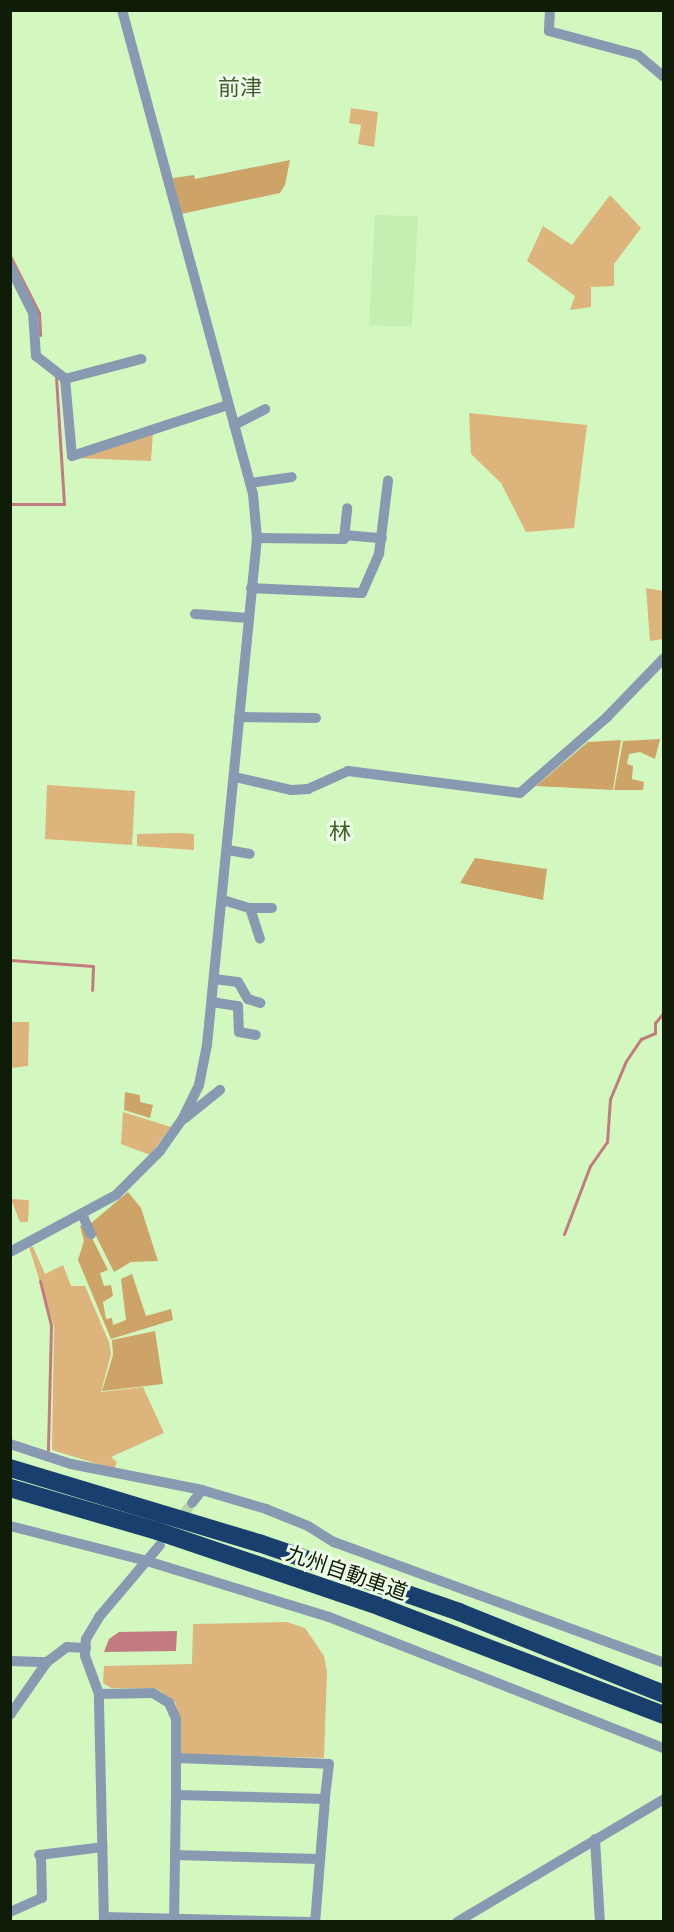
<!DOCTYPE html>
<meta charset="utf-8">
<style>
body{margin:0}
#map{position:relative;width:674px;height:1932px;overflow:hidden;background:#d3f8bf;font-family:Commissioner,"Noto Sans JP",sans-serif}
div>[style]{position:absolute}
.built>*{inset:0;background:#c5efb0}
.green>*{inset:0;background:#ddb47b}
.forest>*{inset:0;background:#cda368}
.water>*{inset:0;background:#c37a80}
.stream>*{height:3px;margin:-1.5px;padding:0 1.5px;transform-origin:1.5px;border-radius:1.5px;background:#c37a80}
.street-tunnel>*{height:10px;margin-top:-5px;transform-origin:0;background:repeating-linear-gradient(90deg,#b6d7a4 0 10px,transparent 0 15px)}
.street>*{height:10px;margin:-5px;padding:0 5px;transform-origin:5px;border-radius:5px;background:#889ab2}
.highway>*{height:18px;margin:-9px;padding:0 9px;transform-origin:9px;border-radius:9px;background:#193f6e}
span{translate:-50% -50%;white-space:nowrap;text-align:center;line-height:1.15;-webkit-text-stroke:6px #eefde7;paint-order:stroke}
.street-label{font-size:21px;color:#0f1c08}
.neighbourhood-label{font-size:22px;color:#40602e}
.frame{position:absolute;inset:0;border:12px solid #0f1c08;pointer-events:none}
</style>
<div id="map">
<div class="built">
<div style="clip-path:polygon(375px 215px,418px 216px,412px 327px,369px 325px)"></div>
</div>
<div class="green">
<div style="clip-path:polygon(351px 108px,378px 112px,374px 147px,358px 144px,361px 125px,349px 123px)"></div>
<div style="clip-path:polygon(610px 195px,641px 228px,614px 264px,614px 286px,591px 287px,591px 307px,570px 310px,575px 296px,527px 261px,543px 226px,572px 245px)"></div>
<div style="clip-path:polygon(469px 413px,587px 425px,574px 528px,526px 532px,501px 483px,471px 454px)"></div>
<div style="clip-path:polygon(153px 432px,151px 461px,74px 458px)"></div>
<div style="clip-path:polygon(646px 588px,663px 591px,663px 639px,650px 641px)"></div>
<div style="clip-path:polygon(47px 785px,135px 791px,132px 845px,45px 839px)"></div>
<div style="clip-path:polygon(179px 833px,194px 834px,194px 850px,137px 846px,137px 834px)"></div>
<div style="clip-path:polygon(11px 1022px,29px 1022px,28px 1066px,11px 1068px)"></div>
<div style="clip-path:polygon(123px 1112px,171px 1127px,150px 1155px,121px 1144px)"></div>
<div style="clip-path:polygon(11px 1199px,29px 1200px,28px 1222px,20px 1222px)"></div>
<div style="clip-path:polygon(29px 1247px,33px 1247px,45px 1274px,63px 1265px,71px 1286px,85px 1286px,109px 1342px,111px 1354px,101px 1392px,143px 1387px,164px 1433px,111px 1457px,117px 1462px,114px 1469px,52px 1450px,54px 1326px)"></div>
<div style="clip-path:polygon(287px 1622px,305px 1628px,324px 1656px,327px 1672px,324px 1758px,179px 1754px,179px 1716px,175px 1702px,156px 1688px,111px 1688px,103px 1683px,104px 1666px,192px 1664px,193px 1624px)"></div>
</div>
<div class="forest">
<div style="clip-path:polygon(290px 160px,285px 185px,280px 193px,181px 214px,173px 178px,194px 175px,195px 179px)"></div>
<div style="clip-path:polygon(660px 739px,655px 759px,640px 752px,629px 754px,627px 764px,633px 766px,632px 779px,644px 782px,643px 790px,614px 790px,623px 741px)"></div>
<div style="clip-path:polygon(621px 740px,613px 790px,536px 786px,588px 742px)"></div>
<div style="clip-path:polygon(475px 858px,547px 869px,543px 900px,460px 883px)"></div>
<div style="clip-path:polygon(125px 1092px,140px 1095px,140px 1102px,153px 1105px,150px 1118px,124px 1110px)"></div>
<div style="clip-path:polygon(128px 1192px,141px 1208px,158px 1261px,131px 1262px,114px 1272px,90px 1224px)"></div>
<div style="clip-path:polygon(85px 1224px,108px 1270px,100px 1273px,104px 1286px,111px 1285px,113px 1296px,103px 1302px,106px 1319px,112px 1318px,113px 1325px,126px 1320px,121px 1279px,132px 1274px,146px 1316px,171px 1309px,173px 1320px,111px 1339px,78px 1260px,84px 1241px,80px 1226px)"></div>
<div style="clip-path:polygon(155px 1331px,163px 1384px,102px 1391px,113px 1355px,112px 1340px)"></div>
</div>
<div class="water">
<div style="clip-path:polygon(177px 1631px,176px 1651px,104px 1652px,109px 1639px,119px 1632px)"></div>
</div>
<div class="stream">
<div style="left:10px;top:256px;width:64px;rotate:63deg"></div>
<div style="left:39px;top:313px;width:22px;rotate:87deg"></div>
<div style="left:10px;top:504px;width:54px"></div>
<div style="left:64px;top:504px;width:126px;rotate:-93.6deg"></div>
<div style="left:10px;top:960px;width:83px;rotate:4.1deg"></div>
<div style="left:93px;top:966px;width:24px;rotate:92deg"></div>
<div style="left:564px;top:1234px;width:73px;rotate:-69.1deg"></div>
<div style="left:590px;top:1166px;width:29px;rotate:-55deg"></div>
<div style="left:607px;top:1142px;width:43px;rotate:-86deg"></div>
<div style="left:610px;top:1099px;width:41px;rotate:-67.2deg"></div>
<div style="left:626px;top:1061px;width:27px;rotate:-56deg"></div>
<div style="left:641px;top:1039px;width:15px;rotate:-23deg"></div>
<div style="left:655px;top:1033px;width:10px;rotate:-90deg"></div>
<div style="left:655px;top:1023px;width:14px;rotate:-51deg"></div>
<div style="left:40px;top:1281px;width:45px;rotate:76deg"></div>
<div style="left:51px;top:1325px;width:125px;rotate:91.4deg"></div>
</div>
<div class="street-tunnel">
<div style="left:165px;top:1538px;width:44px;rotate:-52.4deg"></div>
</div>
<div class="street">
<div style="left:550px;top:10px;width:21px;rotate:93deg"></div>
<div style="left:549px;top:31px;width:92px;rotate:15.1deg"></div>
<div style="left:638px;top:55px;width:34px;rotate:40deg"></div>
<div style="left:10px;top:267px;width:51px;rotate:63.4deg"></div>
<div style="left:33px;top:313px;width:43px;rotate:86deg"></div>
<div style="left:36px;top:356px;width:37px;rotate:38deg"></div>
<div style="left:65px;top:379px;width:77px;rotate:84.8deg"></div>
<div style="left:72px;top:456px;width:164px;rotate:-18.1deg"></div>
<div style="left:65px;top:379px;width:79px;rotate:-14.7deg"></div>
<div style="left:234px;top:425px;width:35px;rotate:-27deg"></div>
<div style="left:250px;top:483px;width:42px;rotate:-8.1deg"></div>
<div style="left:344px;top:535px;width:38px;rotate:5deg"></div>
<div style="left:257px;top:538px;width:87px;rotate:0.7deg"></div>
<div style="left:344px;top:539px;width:31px;rotate:-84deg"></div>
<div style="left:251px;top:588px;width:111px;rotate:2.6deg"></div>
<div style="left:362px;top:593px;width:43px;rotate:-66.4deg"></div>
<div style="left:379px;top:554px;width:74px;rotate:-83deg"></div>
<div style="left:195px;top:614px;width:53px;rotate:4.3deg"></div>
<div style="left:239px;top:717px;width:77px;rotate:0.7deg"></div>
<div style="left:235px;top:777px;width:57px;rotate:13.1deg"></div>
<div style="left:291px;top:790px;width:17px;rotate:-3deg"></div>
<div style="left:308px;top:789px;width:44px;rotate:-24.2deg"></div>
<div style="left:348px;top:771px;width:173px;rotate:7.3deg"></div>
<div style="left:520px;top:793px;width:116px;rotate:-41.1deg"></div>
<div style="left:607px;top:717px;width:82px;rotate:-46deg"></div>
<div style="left:228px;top:850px;width:22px;rotate:10deg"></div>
<div style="left:223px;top:900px;width:28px;rotate:17deg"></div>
<div style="left:250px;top:908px;width:22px"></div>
<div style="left:250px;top:908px;width:32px;rotate:72deg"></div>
<div style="left:214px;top:979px;width:24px;rotate:7deg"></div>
<div style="left:238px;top:982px;width:20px;rotate:60deg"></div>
<div style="left:248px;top:999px;width:13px;rotate:18deg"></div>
<div style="left:212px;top:1002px;width:26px;rotate:9deg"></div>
<div style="left:238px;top:1006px;width:26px;rotate:88deg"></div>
<div style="left:239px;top:1032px;width:17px;rotate:10deg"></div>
<div style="left:185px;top:1118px;width:45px;rotate:-38.7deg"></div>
<div style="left:82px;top:1214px;width:22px;rotate:66deg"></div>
<div style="left:10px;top:1252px;width:120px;rotate:-28.3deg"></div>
<div style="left:116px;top:1195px;width:62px;rotate:-45deg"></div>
<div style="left:160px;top:1151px;width:38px;rotate:-55deg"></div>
<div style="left:182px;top:1120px;width:39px;rotate:-64deg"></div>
<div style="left:199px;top:1085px;width:41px;rotate:-78.7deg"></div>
<div style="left:207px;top:1045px;width:509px;rotate:-84.37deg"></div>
<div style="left:257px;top:538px;width:44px;rotate:-95.2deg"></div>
<div style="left:253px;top:494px;width:501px;rotate:-105.14deg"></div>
<div style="left:10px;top:1444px;width:64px;rotate:18.2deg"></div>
<div style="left:71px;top:1464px;width:134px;rotate:11.2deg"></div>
<div style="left:202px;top:1490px;width:67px;rotate:16.5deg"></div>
<div style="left:266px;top:1509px;width:45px;rotate:22deg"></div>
<div style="left:308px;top:1526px;width:31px;rotate:32deg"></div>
<div style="left:334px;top:1542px;width:351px;rotate:20.1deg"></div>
<div style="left:192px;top:1503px;width:16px;rotate:-52deg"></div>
<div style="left:10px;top:1526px;width:141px;rotate:14.3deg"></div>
<div style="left:147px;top:1561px;width:190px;rotate:17.1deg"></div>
<div style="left:329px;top:1617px;width:360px;rotate:21.4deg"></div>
<div style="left:10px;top:1661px;width:37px;rotate:2deg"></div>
<div style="left:99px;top:1694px;width:54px;rotate:-1.1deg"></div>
<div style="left:153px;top:1693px;width:19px;rotate:32deg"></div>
<div style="left:169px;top:1703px;width:17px;rotate:66deg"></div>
<div style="left:176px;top:1719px;width:76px;rotate:90deg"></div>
<div style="left:10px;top:1715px;width:65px;rotate:-55.1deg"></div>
<div style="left:47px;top:1662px;width:25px;rotate:-37deg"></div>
<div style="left:67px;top:1647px;width:19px;rotate:3deg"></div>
<div style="left:176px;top:1758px;width:153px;rotate:2.2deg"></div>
<div style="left:329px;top:1764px;width:35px;rotate:97deg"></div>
<div style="left:595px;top:1839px;width:83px;rotate:86.6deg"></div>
<div style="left:39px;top:1855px;width:64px;rotate:-7.1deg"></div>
<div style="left:175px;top:1855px;width:145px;rotate:1.6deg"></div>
<div style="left:10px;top:1912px;width:35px;rotate:-24deg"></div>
<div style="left:42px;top:1898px;width:40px;rotate:-91.4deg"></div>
<div style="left:104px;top:1917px;width:205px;rotate:1.4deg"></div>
<div style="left:104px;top:1922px;width:228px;rotate:-91.3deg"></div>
<div style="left:99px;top:1694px;width:40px;rotate:-110.2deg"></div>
<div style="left:85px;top:1656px;width:17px;rotate:-87deg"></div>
<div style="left:86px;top:1639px;width:26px;rotate:-59deg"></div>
<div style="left:99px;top:1617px;width:94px;rotate:-49.7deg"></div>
<div style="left:174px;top:1922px;width:127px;rotate:-89.1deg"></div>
<div style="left:176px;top:1795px;width:149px;rotate:1.5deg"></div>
<div style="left:325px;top:1799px;width:123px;rotate:94.6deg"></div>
<div style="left:457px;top:1922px;width:241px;rotate:-30.7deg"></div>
</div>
<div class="highway">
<div style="left:10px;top:1468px;width:260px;rotate:16.8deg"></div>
<div style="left:259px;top:1543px;width:212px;rotate:19deg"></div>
<div style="left:459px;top:1612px;width:221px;rotate:21.8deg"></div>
<div style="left:10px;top:1488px;width:153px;rotate:16.3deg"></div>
<div style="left:157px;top:1531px;width:237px;rotate:18.7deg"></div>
<div style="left:381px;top:1607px;width:303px;rotate:20.9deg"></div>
</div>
<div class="street-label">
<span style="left:347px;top:1572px;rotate:19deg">九州自動車道</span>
</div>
<div class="neighbourhood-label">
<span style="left:240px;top:87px">前津</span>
<span style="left:340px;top:831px">林</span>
</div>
<div class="frame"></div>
</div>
